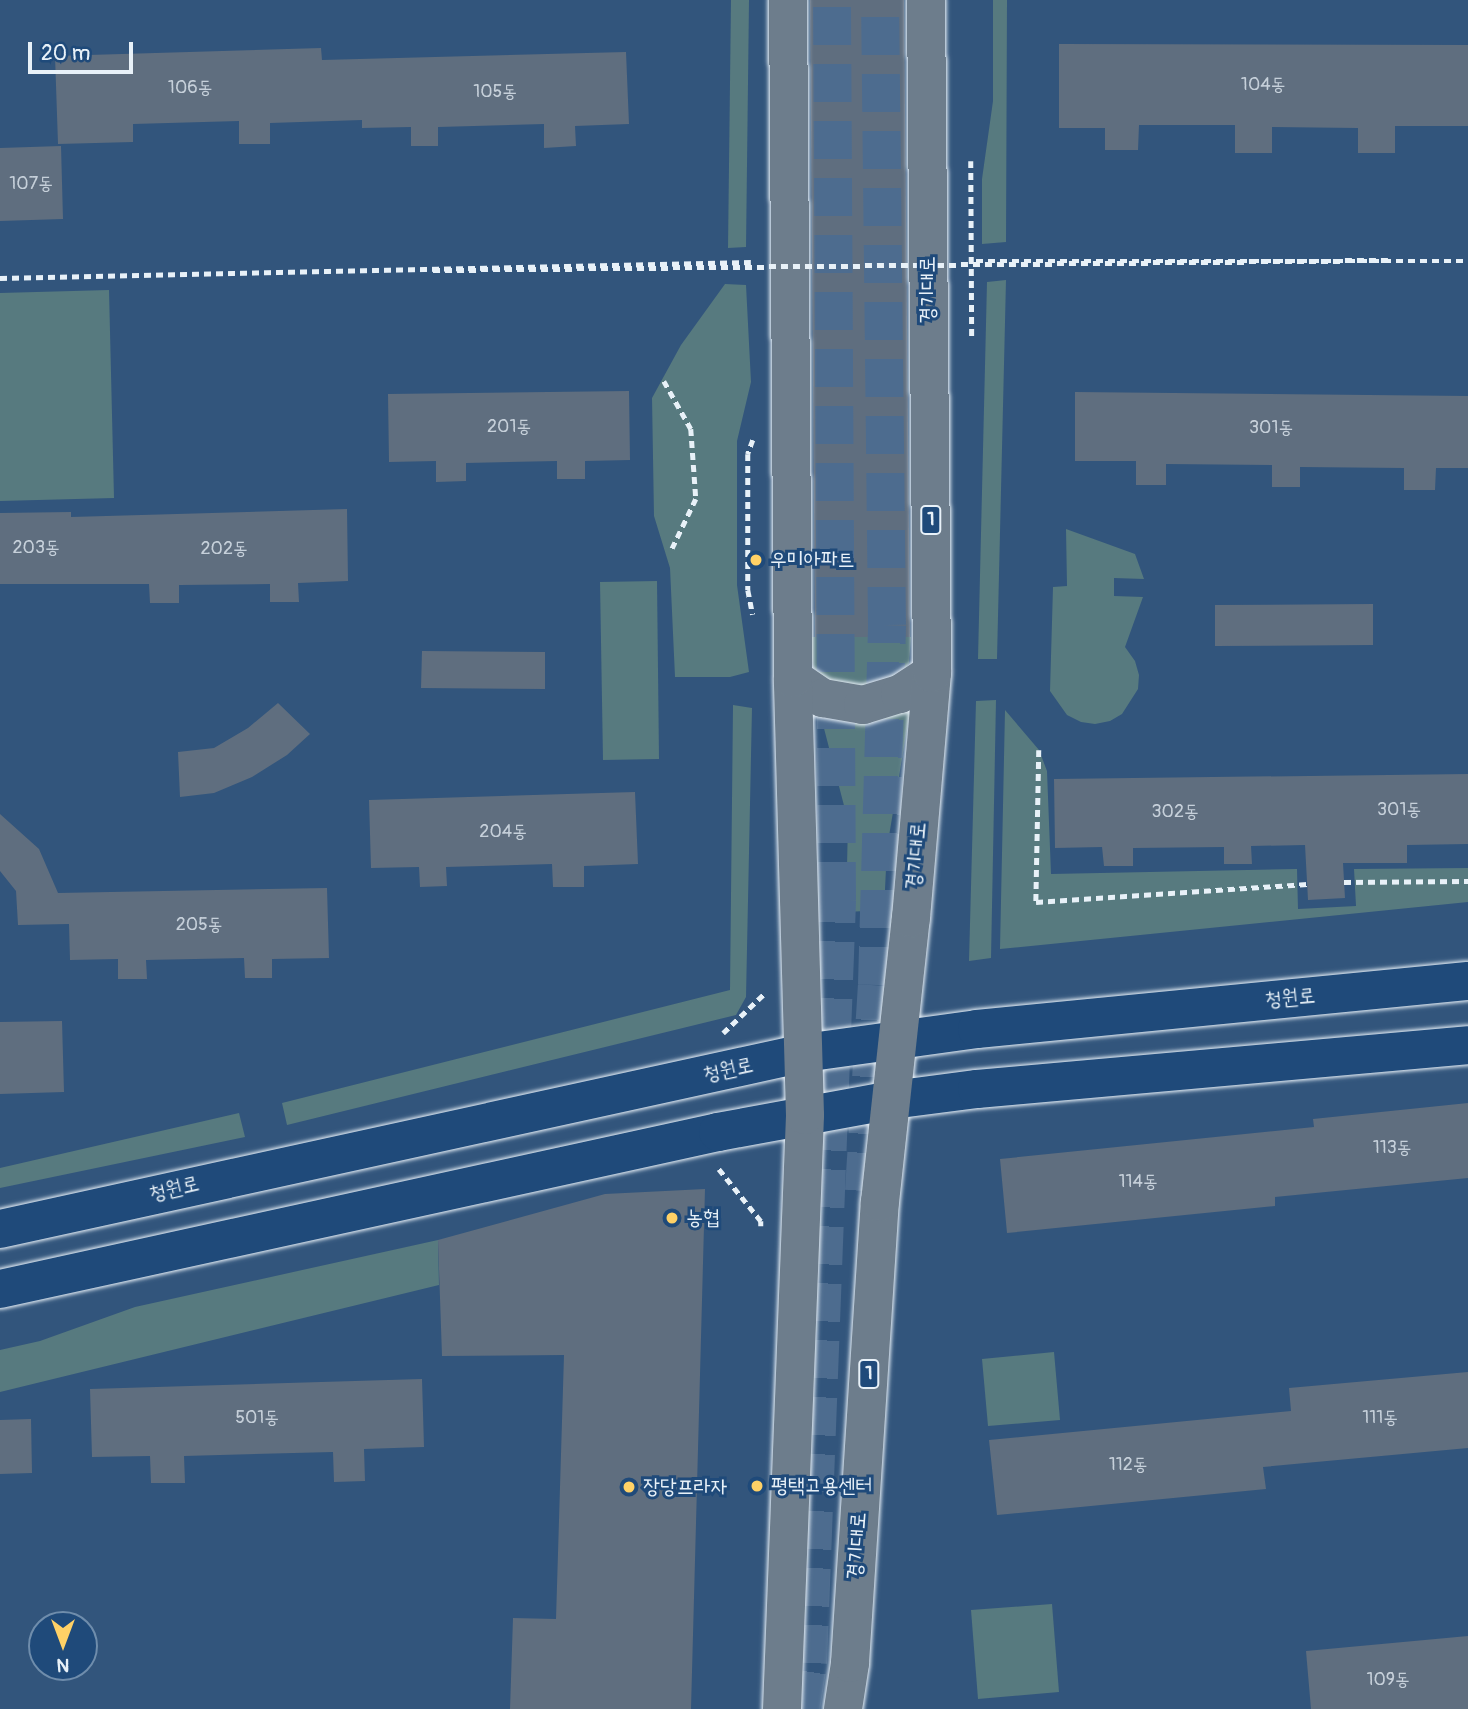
<!DOCTYPE html>
<meta charset="utf-8">
<style>
body{margin:0}
#map{position:relative;width:1468px;height:1709px;overflow:hidden;background:#32557c;font-family:Pangolin,"Poor Story",sans-serif}
div>[style]{position:absolute}
.green>*{inset:0;background:#577a7f}
.building>*{inset:0;background:#5f6e7f}
.primary-tunnel>*{height:38px;margin-top:-19px;transform-origin:0;background:repeating-linear-gradient(90deg,#4d6c8f 0 38px,transparent 0 57px)}
.path>*{height:4.5px;margin-top:-2.25px;transform-origin:0;background:repeating-linear-gradient(90deg,#e8f1f8 0 7px,transparent 0 12px)}
.roads{filter:drop-shadow(0 0 2px #e8f1f8) drop-shadow(0 0 2px #e8f1f8)}
.secondary>*{height:38px;margin:-19px;padding:0 19px;transform-origin:19px;border-radius:19px;background:#1f4a7a}
.primary>*{height:38px;margin:-19px;padding:0 19px;transform-origin:19px;border-radius:19px;background:#6d7d8c}
.path-bridge>*{height:4.5px;margin-top:-2.25px;transform-origin:0;background:repeating-linear-gradient(90deg,#e8f1f8 0 7px,transparent 0 12px)}
.dots>*{width:19px;height:19px;translate:-50% -50%;box-sizing:border-box;border:4px solid #1f4a7a;border-radius:50%}
span{translate:-50% -50%;white-space:nowrap;text-align:center;line-height:1.15;-webkit-text-stroke:6px #1f4a7a;paint-order:stroke}
.number-label{font-size:18px;color:#c6d0da}
.number-label span{-webkit-text-stroke-width:0}
.shield-label span{padding:2px 5px;background:#1f4a7a;border:2px solid;border-radius:5px;-webkit-text-stroke-width:0}
.shield-label{font-size:19px;color:#e8f1f8;font-weight:700}
.street-label{font-size:21px;color:#e8f1f8}
.poi-label{font-size:21px;color:#e8f1f8}
.left{translate:0 -50%;text-align:left}
.north{position:absolute;left:28px;top:1611px;width:70px;height:70px;box-sizing:border-box;background:#1f4a7a;border:2px solid #6f8dac;border-radius:50%;rotate:180deg;font-size:19px;font-weight:700;line-height:28px;text-align:center;color:#e8f1f8}
.north::after{content:'';display:block;margin:auto;width:24px;height:32px;background:#ffd166;clip-path:polygon(50% 0,100% 100%,50% 72%,0 100%)}
.scale{position:absolute;left:28px;top:42px;width:105px;height:32px;box-sizing:border-box;border:4px solid #e8f1f8;border-top:0;padding-left:9px;font-size:21px;line-height:24px;white-space:nowrap;color:#e8f1f8;-webkit-text-stroke:5px #1f4a7a;paint-order:stroke}
</style>
<div id="map">
<div class="green">
<div style="clip-path:polygon(731px 0,749px 0,746px 247px,728px 248px)"></div>
<div style="clip-path:polygon(993px 0,1007px 0,1006px 242px,982px 244px,982px 179px,993px 101px)"></div>
<div style="clip-path:polygon(1006px 280px,997px 659px,978px 659px,987px 282px)"></div>
<div style="clip-path:polygon(725px 284px,746px 285px,751px 382px,737px 441px,737px 585px,749px 672px,730px 677px,675px 677px,670px 568px,654px 516px,652px 398px,681px 345px)"></div>
<div style="clip-path:polygon(109px 290px,114px 498px,0 501px,0 293px)"></div>
<div style="clip-path:polygon(1066px 529px,1135px 554px,1144px 579px,1114px 578px,1114px 596px,1143px 597px,1125px 647px,1135px 661px,1139px 675px,1138px 689px,1122px 714px,1110px 721px,1095px 724px,1081px 722px,1067px 715px,1050px 691px,1053px 587px,1067px 586px)"></div>
<div style="clip-path:polygon(657px 581px,659px 759px,603px 760px,600px 582px)"></div>
<div style="clip-path:polygon(810px 637px,911px 637px,909px 663px,892px 685px,833px 688px,813px 667px)"></div>
<div style="clip-path:polygon(912px 699px,887px 848px,884px 910px,846px 912px,848px 821px,820px 713px)"></div>
<div style="clip-path:polygon(996px 700px,991px 958px,969px 961px,976px 701px)"></div>
<div style="clip-path:polygon(733px 705px,752px 708px,746px 997px,736px 1015px,287px 1125px,282px 1103px,730px 990px)"></div>
<div style="clip-path:polygon(1005px 710px,1039px 750px,1047px 771px,1051px 874px,1297px 869px,1298px 909px,1356px 906px,1354px 869px,1468px 868px,1468px 902px,1000px 949px)"></div>
<div style="clip-path:polygon(239px 1113px,245px 1137px,0 1188px,0 1168px)"></div>
<div style="clip-path:polygon(438px 1240px,439px 1285px,0 1392px,0 1350px,40px 1341px,135px 1307px)"></div>
<div style="clip-path:polygon(1054px 1352px,1060px 1420px,988px 1426px,982px 1359px)"></div>
<div style="clip-path:polygon(1052px 1604px,1059px 1692px,978px 1699px,971px 1610px)"></div>
</div>
<div class="building">
<div style="clip-path:polygon(810px 0,904px 0,910px 637px,815px 637px)"></div>
<div style="clip-path:polygon(1059px 44px,1468px 45px,1468px 126px,1395px 126px,1395px 153px,1358px 153px,1358px 128px,1272px 127px,1272px 153px,1235px 153px,1235px 125px,1139px 125px,1138px 150px,1105px 150px,1105px 128px,1059px 128px)"></div>
<div style="clip-path:polygon(321px 48px,322px 60px,626px 52px,629px 124px,575px 126px,576px 146px,544px 148px,544px 124px,438px 127px,438px 146px,411px 146px,411px 127px,362px 128px,362px 120px,270px 123px,270px 144px,239px 144px,239px 121px,133px 124px,133px 142px,58px 144px,55px 56px)"></div>
<div style="clip-path:polygon(61px 146px,63px 219px,0 221px,0 148px)"></div>
<div style="clip-path:polygon(629px 391px,630px 460px,585px 461px,585px 479px,557px 479px,557px 461px,466px 463px,466px 481px,436px 482px,436px 461px,389px 462px,388px 394px)"></div>
<div style="clip-path:polygon(1075px 392px,1468px 396px,1468px 468px,1436px 468px,1435px 490px,1404px 490px,1404px 468px,1300px 467px,1300px 487px,1272px 487px,1272px 465px,1166px 464px,1166px 485px,1136px 485px,1136px 461px,1075px 461px)"></div>
<div style="clip-path:polygon(347px 509px,348px 581px,298px 583px,299px 602px,270px 602px,270px 584px,179px 585px,179px 603px,150px 603px,149px 584px,0 584px,0 513px,71px 512px,71px 517px)"></div>
<div style="clip-path:polygon(1373px 604px,1373px 645px,1215px 646px,1215px 605px)"></div>
<div style="clip-path:polygon(422px 651px,545px 652px,545px 689px,421px 688px)"></div>
<div style="clip-path:polygon(278px 703px,310px 734px,287px 755px,252px 777px,214px 793px,180px 797px,178px 752px,214px 748px,248px 728px)"></div>
<div style="clip-path:polygon(1468px 774px,1468px 844px,1407px 845px,1407px 863px,1343px 863px,1345px 898px,1308px 900px,1305px 845px,1251px 846px,1252px 864px,1224px 864px,1224px 847px,1133px 848px,1133px 866px,1104px 866px,1102px 847px,1055px 848px,1054px 779px)"></div>
<div style="clip-path:polygon(635px 792px,638px 864px,584px 866px,584px 887px,553px 887px,552px 864px,446px 867px,447px 886px,420px 887px,419px 867px,371px 868px,369px 800px)"></div>
<div style="clip-path:polygon(0 814px,39px 849px,58px 893px,327px 888px,329px 958px,272px 959px,272px 978px,245px 978px,244px 958px,146px 960px,147px 979px,118px 979px,118px 959px,70px 960px,69px 924px,18px 925px,16px 891px,0 871px)"></div>
<div style="clip-path:polygon(62px 1021px,64px 1092px,0 1094px,0 1022px)"></div>
<div style="clip-path:polygon(1468px 1103px,1468px 1178px,1275px 1197px,1275px 1206px,1007px 1233px,1000px 1159px,1314px 1127px,1313px 1119px)"></div>
<div style="clip-path:polygon(705px 1189px,691px 1709px,510px 1709px,513px 1618px,556px 1619px,564px 1355px,442px 1356px,438px 1240px,605px 1194px)"></div>
<div style="clip-path:polygon(1468px 1372px,1468px 1448px,1263px 1467px,1266px 1489px,997px 1515px,989px 1440px,1291px 1411px,1289px 1388px)"></div>
<div style="clip-path:polygon(422px 1379px,424px 1447px,364px 1449px,365px 1481px,334px 1482px,333px 1452px,184px 1456px,185px 1483px,151px 1483px,150px 1456px,92px 1457px,90px 1389px)"></div>
<div style="clip-path:polygon(31px 1419px,32px 1473px,0 1474px,0 1420px)"></div>
<div style="clip-path:polygon(1468px 1636px,1468px 1709px,1311px 1709px,1306px 1651px)"></div>
</div>
<div class="primary-tunnel">
<div style="left:864px;top:1191px;width:206px;rotate:-86.4deg"></div>
<div style="left:877px;top:985px;width:360px;rotate:-88.4deg"></div>
<div style="left:887px;top:625px;width:625px;rotate:-90.64deg"></div>
<div style="left:801px;top:1709px;width:47px;rotate:-81.3deg"></div>
<div style="left:808px;top:1663px;width:764px;rotate:-87.82deg"></div>
<div style="left:837px;top:900px;width:900px;rotate:-90.32deg"></div>
</div>
<div class="path">
<div style="left:971px;top:161px;width:179px;rotate:89.7deg"></div>
<div style="left:976px;top:261px;width:492px"></div>
<div style="left:0;top:278px;width:751px;rotate:-1.22deg"></div>
<div style="left:664px;top:381px;width:55px;rotate:60.6deg"></div>
<div style="left:691px;top:429px;width:70px;rotate:85.9deg"></div>
<div style="left:696px;top:499px;width:55px;rotate:115.6deg"></div>
<div style="left:753px;top:440px;width:15px;rotate:110deg"></div>
<div style="left:748px;top:454px;width:136px;rotate:90deg"></div>
<div style="left:748px;top:590px;width:25px;rotate:79deg"></div>
<div style="left:1039px;top:750px;width:152px;rotate:91.1deg"></div>
<div style="left:1036px;top:902px;width:272px;rotate:-3.8deg"></div>
<div style="left:1344px;top:882px;width:124px;rotate:-0.5deg"></div>
<div style="left:723px;top:1033px;width:58px;rotate:-43.6deg"></div>
<div style="left:719px;top:1169px;width:67px;rotate:51.1deg"></div>
<div style="left:761px;top:1221px;width:5px;rotate:90deg"></div>
</div>
<div class="roads">
<div class="secondary">
<div style="left:0;top:1229px;width:823px;rotate:-12.35deg"></div>
<div style="left:804px;top:1053px;width:175px;rotate:-7.9deg"></div>
<div style="left:977px;top:1029px;width:493px;rotate:-5.6deg"></div>
<div style="left:0;top:1289px;width:735px;rotate:-12.33deg"></div>
<div style="left:718px;top:1132px;width:177px;rotate:-10.4deg"></div>
<div style="left:892px;top:1100px;width:86px;rotate:-7.4deg"></div>
<div style="left:977px;top:1089px;width:493px;rotate:-5.1deg"></div>
</div>
<div class="primary">
<div style="left:793px;top:678px;width:36px;rotate:34deg"></div>
<div style="left:823px;top:698px;width:41px;rotate:9.9deg"></div>
<div style="left:863px;top:705px;width:39px;rotate:-17deg"></div>
<div style="left:900px;top:694px;width:38px;rotate:-33deg"></div>
<div style="left:782px;top:1709px;width:594px;rotate:-87.78deg"></div>
<div style="left:805px;top:1115px;width:437px;rotate:-91.6deg"></div>
<div style="left:793px;top:678px;width:678px;rotate:-90.42deg"></div>
<div style="left:843px;top:1709px;width:47px;rotate:-81.3deg"></div>
<div style="left:850px;top:1663px;width:462px;rotate:-86.3deg"></div>
<div style="left:880px;top:1202px;width:286px;rotate:-83.8deg"></div>
<div style="left:911px;top:918px;width:246px;rotate:-85.1deg"></div>
<div style="left:932px;top:673px;width:673px;rotate:-90.51deg"></div>
</div>
</div>
<div class="path-bridge">
<div style="left:433px;top:270px;width:956px;rotate:-0.6deg"></div>
</div>
<div class="dots">
<div style="left:756px;top:560px;background:#ffd166"></div>
<div style="left:672px;top:1218px;background:#ffd166"></div>
<div style="left:757px;top:1486px;background:#ffd166"></div>
<div style="left:629px;top:1487px;background:#ffd166"></div>
</div>
<div class="number-label">
<span style="left:1263px;top:85px">104동</span>
<span style="left:190px;top:88px">106동</span>
<span style="left:495px;top:92px">105동</span>
<span style="left:31px;top:184px">107동</span>
<span style="left:509px;top:427px">201동</span>
<span style="left:1271px;top:428px">301동</span>
<span style="left:36px;top:548px">203동</span>
<span style="left:224px;top:549px">202동</span>
<span style="left:1399px;top:810px">301동</span>
<span style="left:1175px;top:812px">302동</span>
<span style="left:503px;top:832px">204동</span>
<span style="left:199px;top:925px">205동</span>
<span style="left:1392px;top:1148px">113동</span>
<span style="left:1138px;top:1182px">114동</span>
<span style="left:257px;top:1418px">501동</span>
<span style="left:1380px;top:1418px">111동</span>
<span style="left:1128px;top:1465px">112동</span>
<span style="left:1388px;top:1680px">109동</span>
</div>
<div class="shield-label">
<span style="left:931px;top:520px">1</span>
<span style="left:869px;top:1374px">1</span>
</div>
<div class="street-label">
<span style="left:928px;top:290px;rotate:-90deg">경기대로</span>
<span style="left:916px;top:856px;rotate:-85deg">경기대로</span>
<span style="left:1290px;top:998px;rotate:-5deg">청원로</span>
<span style="left:728px;top:1070px;rotate:-12deg">청원로</span>
<span style="left:174px;top:1189px;rotate:-13deg">청원로</span>
<span style="left:857px;top:1546px;rotate:-86deg">경기대로</span>
</div>
<div class="poi-label">
<span class="left" style="left:770px;top:560px">우미아파트</span>
<span class="left" style="left:686px;top:1218px">농협</span>
<span class="left" style="left:771px;top:1486px">평택고용센터</span>
<span class="left" style="left:643px;top:1487px">장당프라자</span>
</div>
<div class="north">N</div>
<div class="scale">20 m</div>
</div>
